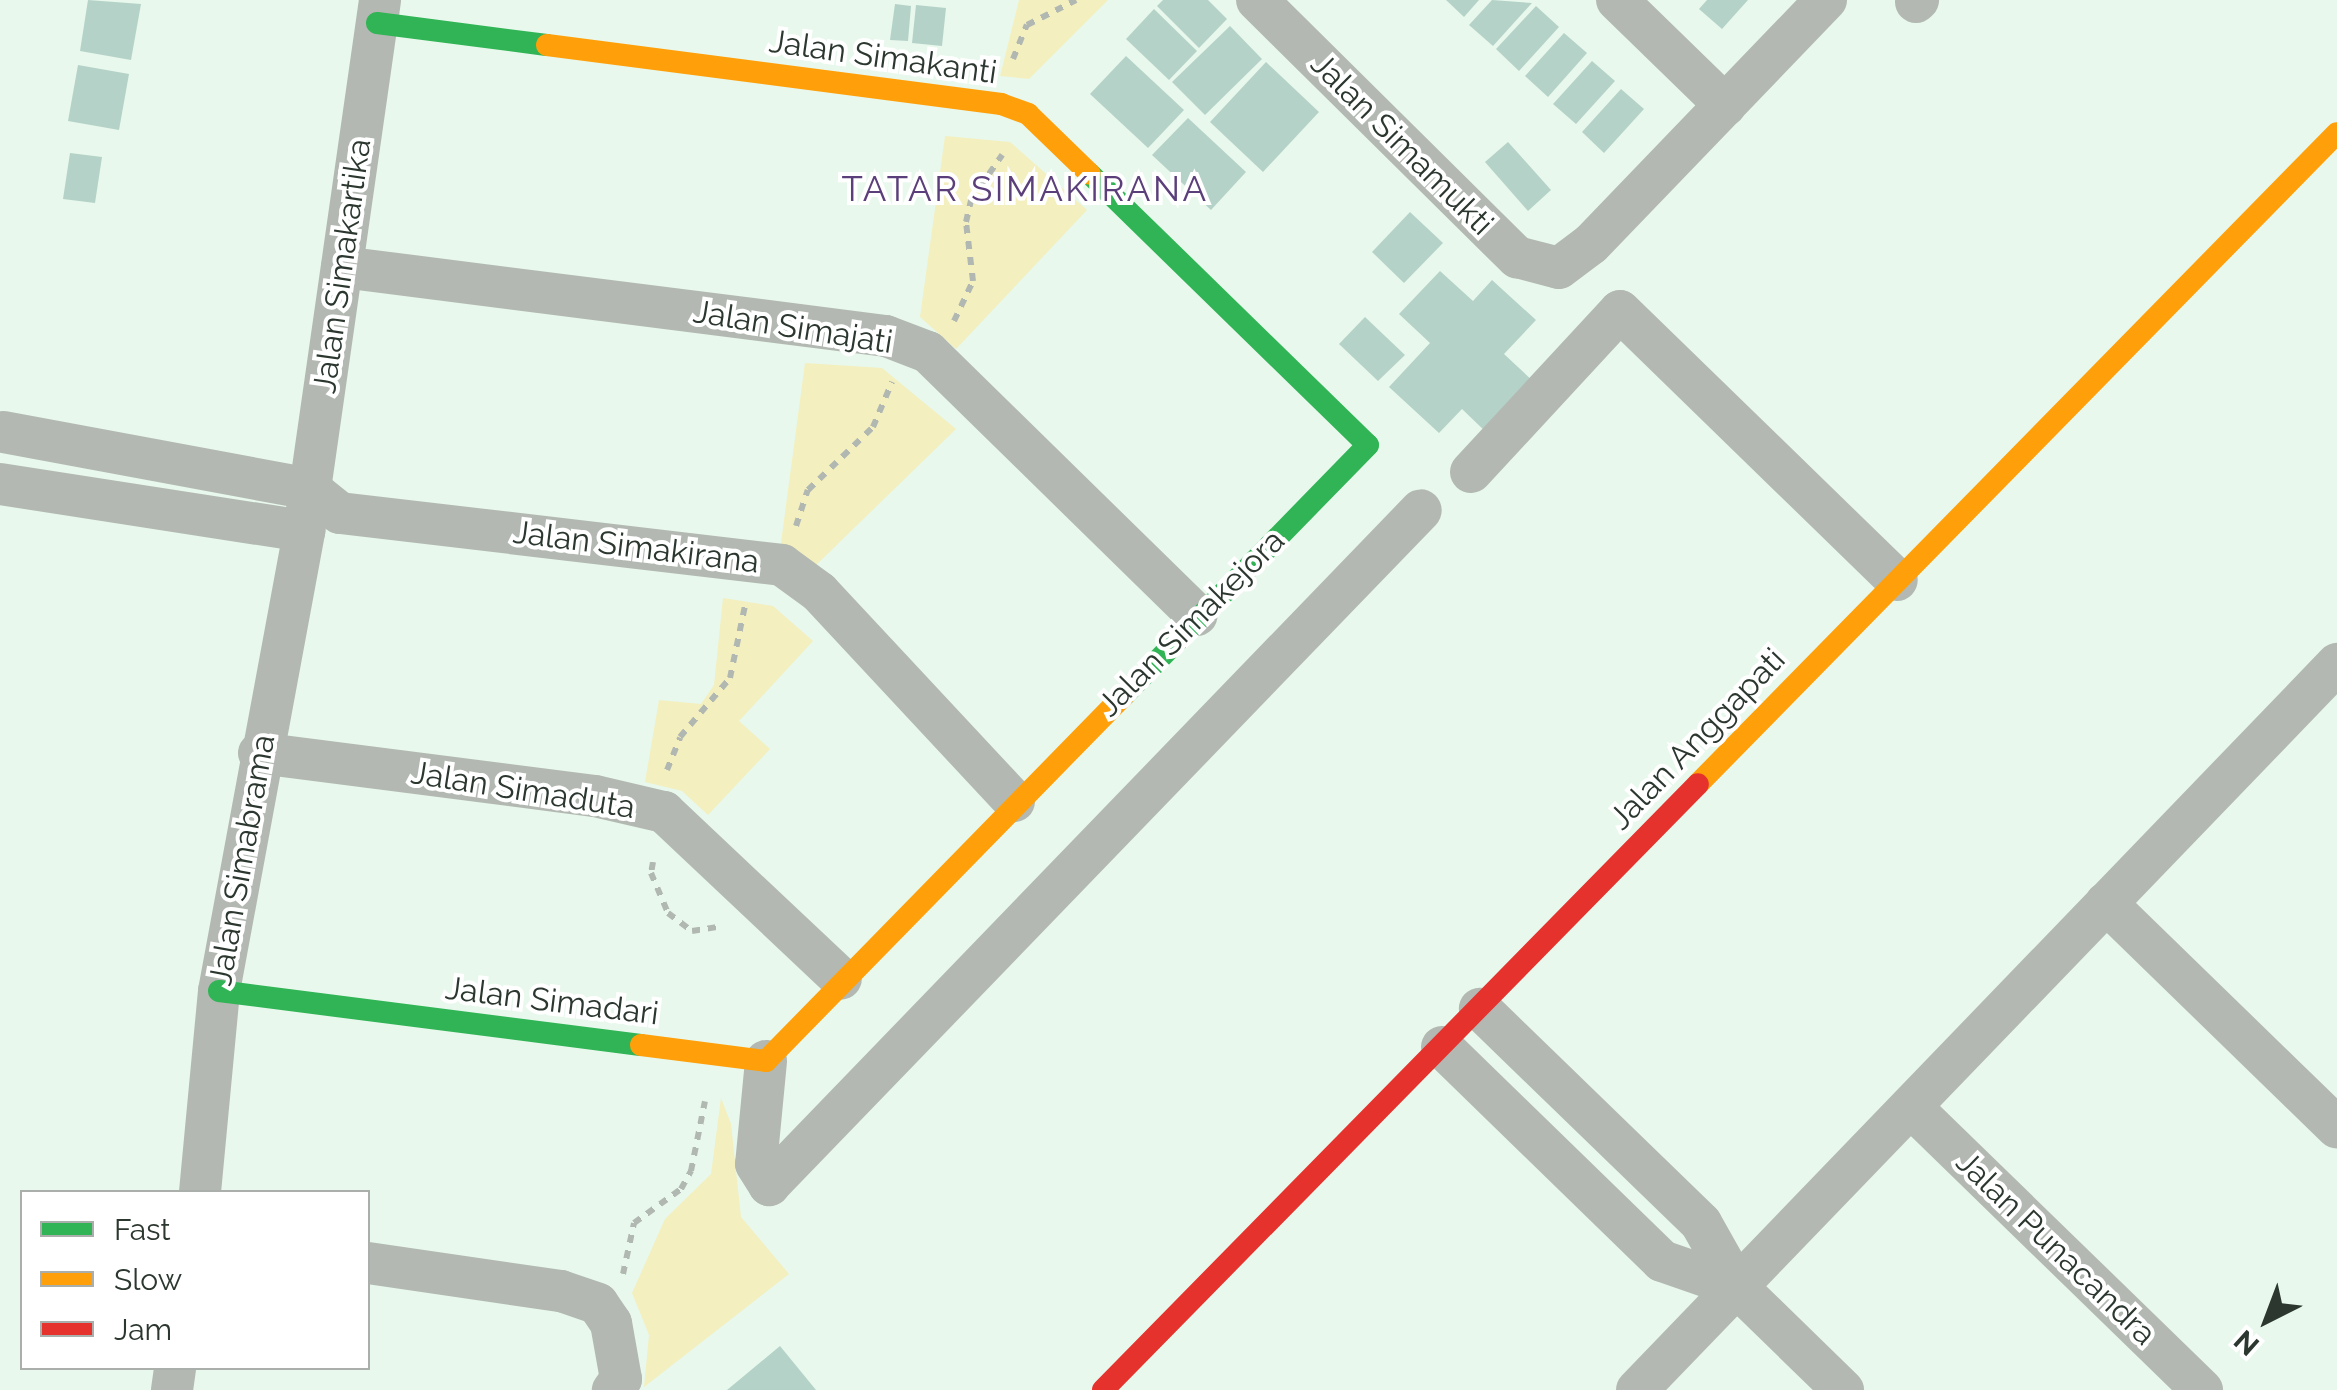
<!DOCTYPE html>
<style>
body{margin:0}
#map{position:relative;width:2337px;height:1390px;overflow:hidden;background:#e8f8ec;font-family:Raleway,sans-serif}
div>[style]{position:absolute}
.green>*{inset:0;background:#f3efbf}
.building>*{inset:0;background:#b5d2c9}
.path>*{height:6px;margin-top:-3px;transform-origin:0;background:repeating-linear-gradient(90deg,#b1b8b2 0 8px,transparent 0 16px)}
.street>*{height:42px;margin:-21px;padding:0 21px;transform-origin:21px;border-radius:21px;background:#b3b9b2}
.fast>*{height:22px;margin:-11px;padding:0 11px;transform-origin:11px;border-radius:11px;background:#30b455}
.slow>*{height:22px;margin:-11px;padding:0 11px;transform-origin:11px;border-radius:11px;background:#ff9f0a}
.jam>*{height:22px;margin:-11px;padding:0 11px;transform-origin:11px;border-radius:11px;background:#e5322d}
span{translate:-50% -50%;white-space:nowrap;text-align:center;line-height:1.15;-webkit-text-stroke:8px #fff;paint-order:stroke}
.street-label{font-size:32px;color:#2b372f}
.neighbourhood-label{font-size:35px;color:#5b3f7a;letter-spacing:2.5px}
.legend{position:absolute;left:20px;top:1190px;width:350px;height:180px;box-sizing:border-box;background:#fff;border:2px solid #aaafac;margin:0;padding:12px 18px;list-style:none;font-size:30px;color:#2b372f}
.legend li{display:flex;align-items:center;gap:20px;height:50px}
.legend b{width:50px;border:2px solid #aaafac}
.north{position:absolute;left:2217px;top:1270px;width:100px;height:100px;-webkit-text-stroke:8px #fff;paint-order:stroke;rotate:222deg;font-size:28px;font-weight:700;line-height:40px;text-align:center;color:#2b372f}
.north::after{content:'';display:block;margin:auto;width:35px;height:45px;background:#2b372f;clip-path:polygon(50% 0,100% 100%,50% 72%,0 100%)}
</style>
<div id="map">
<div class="green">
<div style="clip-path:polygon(1019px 0,1108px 0,1029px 79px,1000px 76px)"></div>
<div style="clip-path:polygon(945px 136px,1010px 142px,1087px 210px,956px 349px,920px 317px)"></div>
<div style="clip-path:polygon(805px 363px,882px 368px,956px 429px,813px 568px,781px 543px)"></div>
<div style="clip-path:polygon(723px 598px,773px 606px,813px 641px,739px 721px,770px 749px,708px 815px,682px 791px,645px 782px,659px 700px,701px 704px,714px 685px)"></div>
<div style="clip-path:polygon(721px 1098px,731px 1124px,741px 1217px,789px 1274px,644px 1387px,649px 1335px,632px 1293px,665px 1219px,711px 1174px)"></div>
</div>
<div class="building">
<div style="clip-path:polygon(88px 0,141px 4px,131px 60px,80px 51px)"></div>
<div style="clip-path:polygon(1163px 0,1208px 0,1227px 19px,1199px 48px,1157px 6px)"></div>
<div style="clip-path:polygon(1446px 0,1479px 0,1464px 17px)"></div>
<div style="clip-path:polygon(1492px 0,1532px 3px,1493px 46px,1469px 25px)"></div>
<div style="clip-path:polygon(1707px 0,1748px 0,1722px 29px,1699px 9px)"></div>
<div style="clip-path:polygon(895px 4px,911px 6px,908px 41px,890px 40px)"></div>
<div style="clip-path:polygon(916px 5px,946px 8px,942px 46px,912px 43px)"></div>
<div style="clip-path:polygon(1536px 6px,1559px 27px,1519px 71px,1496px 49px)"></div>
<div style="clip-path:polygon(1154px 9px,1197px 51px,1169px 80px,1126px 39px)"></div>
<div style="clip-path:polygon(1230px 26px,1262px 59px,1205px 115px,1172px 82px)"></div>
<div style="clip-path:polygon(1564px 33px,1587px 53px,1548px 97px,1525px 76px)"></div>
<div style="clip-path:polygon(1126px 56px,1184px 110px,1148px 148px,1090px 94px)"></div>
<div style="clip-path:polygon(1592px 61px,1615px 81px,1576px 124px,1553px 104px)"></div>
<div style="clip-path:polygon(1266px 62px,1319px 112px,1263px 172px,1210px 122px)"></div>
<div style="clip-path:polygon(78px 65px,129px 74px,119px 130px,68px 121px)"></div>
<div style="clip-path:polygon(1621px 89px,1644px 109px,1604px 153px,1582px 132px)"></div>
<div style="clip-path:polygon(1188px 118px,1246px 172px,1211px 210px,1152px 155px)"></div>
<div style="clip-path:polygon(1508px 142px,1551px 190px,1528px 211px,1485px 162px)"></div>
<div style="clip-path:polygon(70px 153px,102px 157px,95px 203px,63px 199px)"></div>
<div style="clip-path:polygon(1410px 212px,1443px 243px,1404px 283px,1372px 252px)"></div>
<div style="clip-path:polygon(1440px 271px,1473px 301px,1492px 280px,1536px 320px,1504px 354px,1535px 383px,1488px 434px,1462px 409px,1439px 433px,1389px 387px,1430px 343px,1399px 314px)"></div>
<div style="clip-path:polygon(1365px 317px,1405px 355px,1378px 381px,1339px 344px)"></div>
<div style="clip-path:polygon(780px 1346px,816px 1390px,727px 1390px)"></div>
</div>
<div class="path">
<div style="left:1013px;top:59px;width:37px;rotate:-68deg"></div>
<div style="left:1027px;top:25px;width:55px;rotate:-27deg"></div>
<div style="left:954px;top:321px;width:44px;rotate:-64.6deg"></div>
<div style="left:973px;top:281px;width:59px;rotate:-96.8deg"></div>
<div style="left:966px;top:222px;width:23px;rotate:-77deg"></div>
<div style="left:971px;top:200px;width:55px;rotate:-55.4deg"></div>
<div style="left:796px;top:526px;width:38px;rotate:-72deg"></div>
<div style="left:808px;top:490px;width:91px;rotate:-44.1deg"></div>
<div style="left:873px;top:427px;width:49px;rotate:-67.1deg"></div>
<div style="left:667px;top:770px;width:35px;rotate:-68deg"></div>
<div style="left:680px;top:737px;width:77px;rotate:-49.7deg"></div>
<div style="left:730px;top:678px;width:79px;rotate:-78.3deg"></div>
<div style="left:653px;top:862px;width:11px;rotate:100deg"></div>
<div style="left:651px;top:873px;width:43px;rotate:67deg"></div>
<div style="left:668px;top:913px;width:30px;rotate:37deg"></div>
<div style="left:692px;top:931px;width:31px;rotate:-9deg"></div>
<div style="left:623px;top:1274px;width:52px;rotate:-77.8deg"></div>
<div style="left:634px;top:1223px;width:58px;rotate:-35.9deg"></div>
<div style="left:681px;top:1189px;width:21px;rotate:-61deg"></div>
<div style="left:691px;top:1171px;width:71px;rotate:-78.7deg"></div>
</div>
<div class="street">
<div style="left:1257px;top:0;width:366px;rotate:44.7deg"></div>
<div style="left:1517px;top:257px;width:43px;rotate:14.7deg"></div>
<div style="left:1559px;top:268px;width:40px;rotate:-37deg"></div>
<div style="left:1591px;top:244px;width:339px;rotate:-46.1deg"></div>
<div style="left:1617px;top:0;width:151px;rotate:44.2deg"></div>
<div style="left:1916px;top:2px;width:3px;rotate:-45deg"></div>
<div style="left:342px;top:267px;width:548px;rotate:7.23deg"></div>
<div style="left:886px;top:336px;width:45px;rotate:20.9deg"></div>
<div style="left:928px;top:352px;width:376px;rotate:44.4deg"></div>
<div style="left:3px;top:432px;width:312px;rotate:10.5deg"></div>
<div style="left:310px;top:489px;width:38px;rotate:39deg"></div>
<div style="left:340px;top:513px;width:445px;rotate:6.7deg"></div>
<div style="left:782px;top:565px;width:46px;rotate:36.1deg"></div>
<div style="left:819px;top:592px;width:286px;rotate:47deg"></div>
<div style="left:1471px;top:472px;width:219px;rotate:-47.2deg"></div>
<div style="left:1620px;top:311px;width:386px;rotate:44.2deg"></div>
<div style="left:0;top:484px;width:308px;rotate:8.8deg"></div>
<div style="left:259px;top:753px;width:339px;rotate:7.3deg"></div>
<div style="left:595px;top:796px;width:71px;rotate:13.1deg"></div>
<div style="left:664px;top:812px;width:243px;rotate:43.3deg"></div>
<div style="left:2106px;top:903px;width:322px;rotate:44.2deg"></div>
<div style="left:1442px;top:1047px;width:307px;rotate:44.2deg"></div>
<div style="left:1662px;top:1261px;width:79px;rotate:19.1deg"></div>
<div style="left:1737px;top:1287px;width:73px;rotate:-119.4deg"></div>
<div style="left:1701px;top:1223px;width:308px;rotate:-135.9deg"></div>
<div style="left:766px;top:1061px;width:103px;rotate:95.5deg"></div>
<div style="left:756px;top:1164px;width:25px;rotate:58deg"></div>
<div style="left:769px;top:1185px;width:938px;rotate:-45.99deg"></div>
<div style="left:1911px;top:1107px;width:406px;rotate:44.2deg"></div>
<div style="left:200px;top:1192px;width:202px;rotate:-84.6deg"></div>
<div style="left:219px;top:991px;width:468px;rotate:-79.5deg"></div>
<div style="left:304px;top:531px;width:536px;rotate:-81.85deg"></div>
<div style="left:368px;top:1263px;width:195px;rotate:8.3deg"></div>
<div style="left:561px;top:1291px;width:39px;rotate:19deg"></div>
<div style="left:598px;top:1304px;width:23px;rotate:56deg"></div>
<div style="left:611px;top:1323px;width:57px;rotate:79.9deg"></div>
<div style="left:621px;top:1379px;width:14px;rotate:126deg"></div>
<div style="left:1737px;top:1287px;width:148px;rotate:44.2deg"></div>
<div style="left:172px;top:1390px;width:22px;rotate:-82deg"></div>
<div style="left:1637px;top:1390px;width:1009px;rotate:-46.04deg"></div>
</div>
<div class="fast">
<div style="left:377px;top:23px;width:171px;rotate:7.4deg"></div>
<div style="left:1090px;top:174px;width:388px;rotate:44.3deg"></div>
<div style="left:1368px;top:445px;width:349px;rotate:134.3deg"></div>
<div style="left:219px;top:991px;width:425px;rotate:7.3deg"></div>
</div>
<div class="slow">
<div style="left:547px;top:45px;width:458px;rotate:7.4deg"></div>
<div style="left:1001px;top:104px;width:29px;rotate:20deg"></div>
<div style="left:1028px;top:114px;width:86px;rotate:44.1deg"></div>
<div style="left:1698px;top:784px;width:912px;rotate:-45.53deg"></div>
<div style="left:641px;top:1045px;width:126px;rotate:7.3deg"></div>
<div style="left:766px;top:1061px;width:512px;rotate:-45.63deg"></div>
</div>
<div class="jam">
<div style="left:1103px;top:1390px;width:849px;rotate:-45.52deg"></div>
</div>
<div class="street-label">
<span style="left:883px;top:57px;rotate:8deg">Jalan Simakanti</span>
<span style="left:1402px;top:144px;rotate:45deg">Jalan Simamukti</span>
<span style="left:342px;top:266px;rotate:-82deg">Jalan Simakartika</span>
<span style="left:793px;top:327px;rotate:9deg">Jalan Simajati</span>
<span style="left:636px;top:547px;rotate:7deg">Jalan Simakirana</span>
<span style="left:1191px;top:623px;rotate:-45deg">Jalan Simakejora</span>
<span style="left:1697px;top:739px;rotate:-46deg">Jalan Anggapati</span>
<span style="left:523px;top:790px;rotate:9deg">Jalan Simaduta</span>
<span style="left:242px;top:860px;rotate:-80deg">Jalan Simabrama</span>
<span style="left:552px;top:1001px;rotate:7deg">Jalan Simadari</span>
<span style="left:2056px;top:1248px;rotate:44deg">Jalan Punacandra</span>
</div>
<div class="neighbourhood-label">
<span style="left:1025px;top:189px">TATAR SIMAKIRANA</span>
</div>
<ul class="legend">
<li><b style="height:12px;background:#30b455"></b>Fast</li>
<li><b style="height:12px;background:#ff9f0a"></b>Slow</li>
<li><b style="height:12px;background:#e5322d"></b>Jam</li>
</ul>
<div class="north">N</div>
</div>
